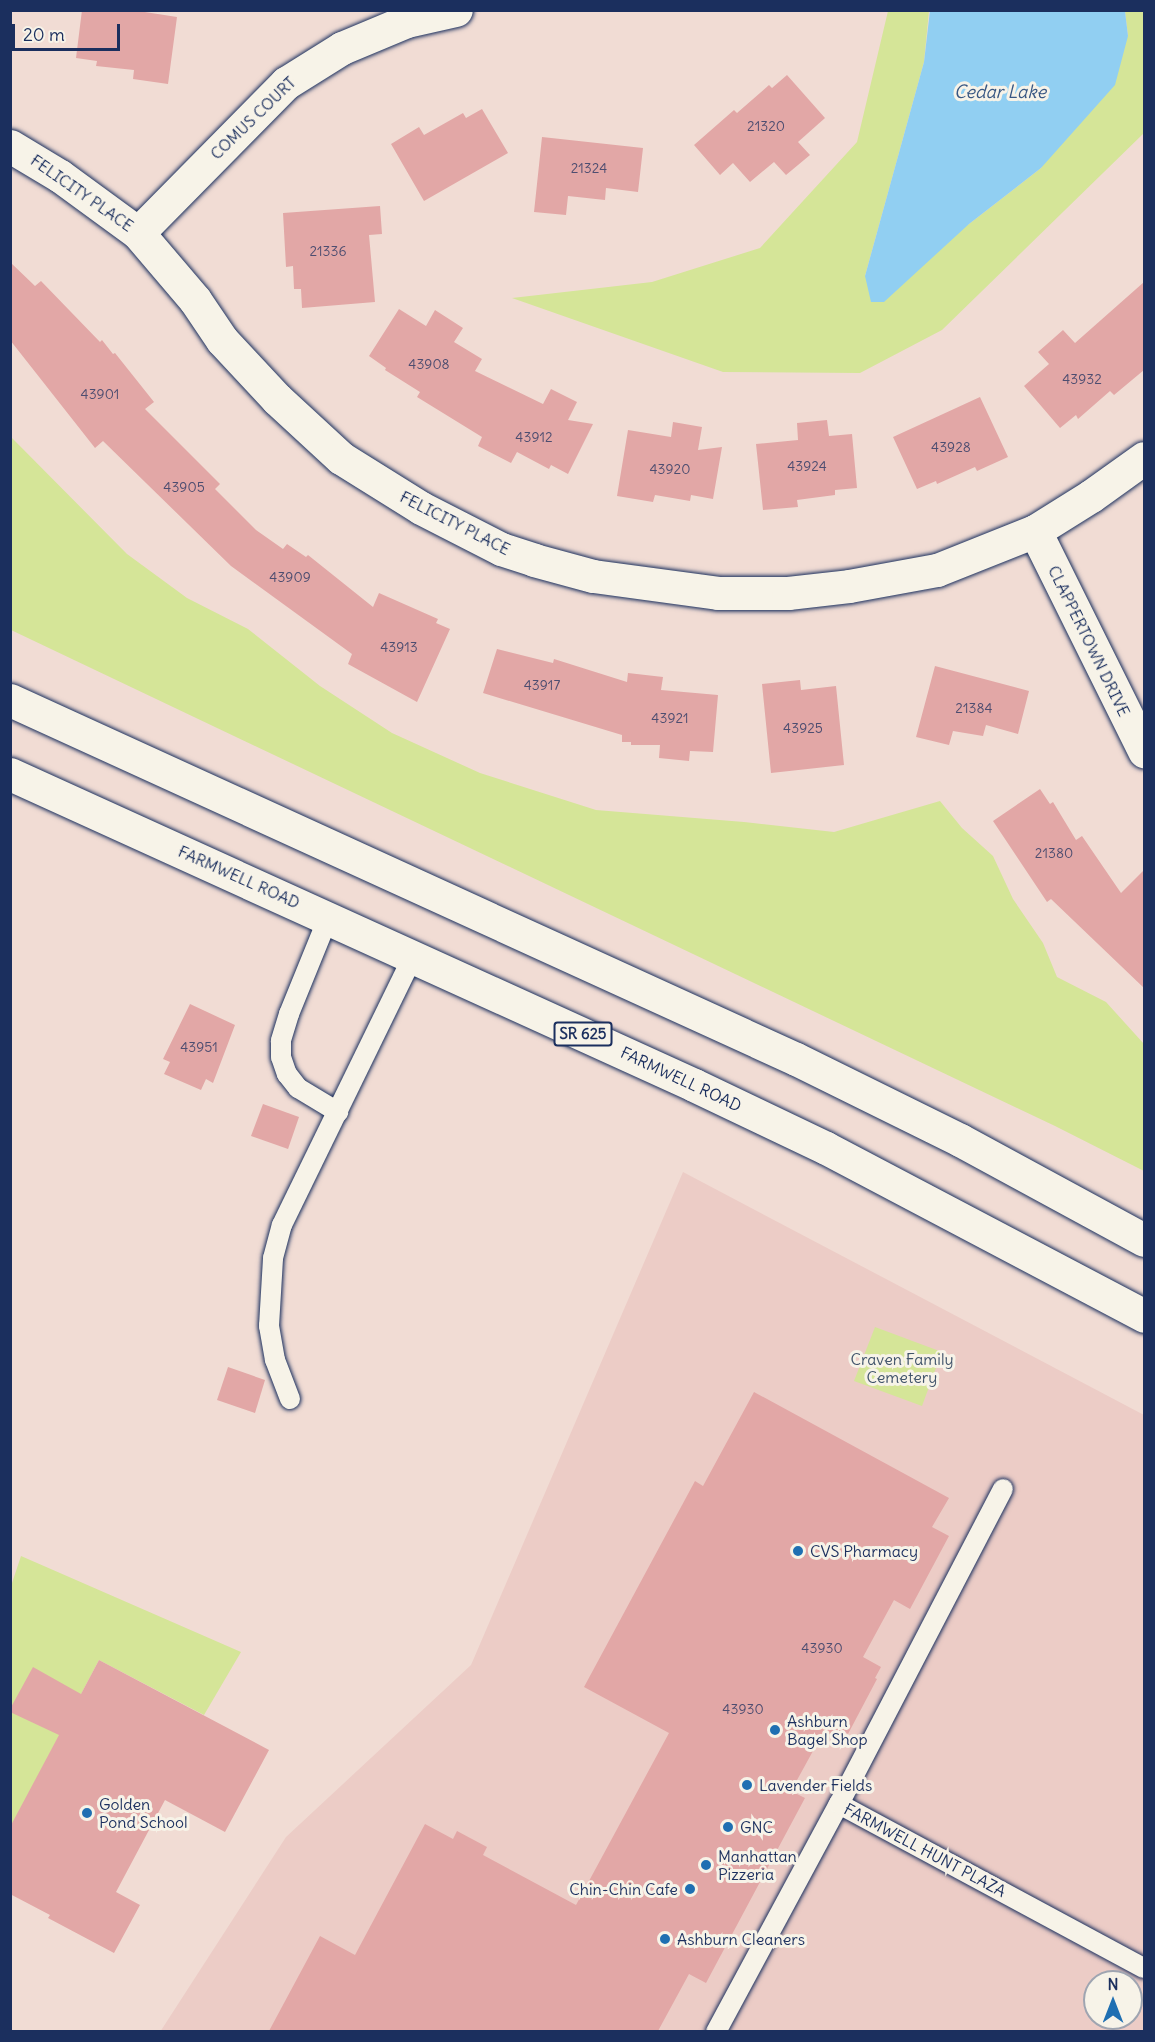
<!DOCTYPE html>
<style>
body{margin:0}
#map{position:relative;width:1155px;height:2042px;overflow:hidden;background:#f1dcd4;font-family:Delius,sans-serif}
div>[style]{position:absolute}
.built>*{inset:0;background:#ecccc6}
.green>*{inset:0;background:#d5e598}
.water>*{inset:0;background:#91cff2}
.building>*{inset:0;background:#e2a7a6}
.roads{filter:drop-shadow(0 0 2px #1b2f5e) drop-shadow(0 0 2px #1b2f5e)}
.service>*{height:20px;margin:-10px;padding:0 10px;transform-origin:10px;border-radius:10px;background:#f7f3e8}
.minor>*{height:33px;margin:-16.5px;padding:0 16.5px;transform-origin:16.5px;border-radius:16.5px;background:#f7f3e8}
.primary>*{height:33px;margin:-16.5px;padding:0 16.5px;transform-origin:16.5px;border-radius:16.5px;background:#f7f3e8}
.dots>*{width:16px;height:16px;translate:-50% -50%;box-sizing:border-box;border:3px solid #f7f3e8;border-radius:50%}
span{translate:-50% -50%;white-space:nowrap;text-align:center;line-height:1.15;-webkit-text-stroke:6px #f7f3e8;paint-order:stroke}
.number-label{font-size:14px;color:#4d4d70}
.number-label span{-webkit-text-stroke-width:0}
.shield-label span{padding:2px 4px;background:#f7f3e8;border:2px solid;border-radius:4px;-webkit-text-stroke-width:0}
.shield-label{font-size:15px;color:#1b2f5e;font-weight:700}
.street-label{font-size:16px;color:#1b2f5e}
.park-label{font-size:16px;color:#40536a}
.poi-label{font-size:16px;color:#1b2f5e}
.left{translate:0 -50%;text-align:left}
.right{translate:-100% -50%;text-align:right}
.water-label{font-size:18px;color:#385783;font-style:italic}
.frame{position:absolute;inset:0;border:12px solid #1b2f5e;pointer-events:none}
.north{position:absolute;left:1083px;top:1970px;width:60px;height:60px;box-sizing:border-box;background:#f7f3e8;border:2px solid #9fa5b1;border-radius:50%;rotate:0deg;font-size:16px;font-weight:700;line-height:24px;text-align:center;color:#1b2f5e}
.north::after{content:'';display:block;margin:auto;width:21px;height:27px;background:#1f6fb2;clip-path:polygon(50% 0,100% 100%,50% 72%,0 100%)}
.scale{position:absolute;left:12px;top:24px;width:108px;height:27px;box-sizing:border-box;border:3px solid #1b2f5e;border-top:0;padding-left:8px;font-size:18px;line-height:21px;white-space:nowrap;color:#1b2f5e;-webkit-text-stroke:4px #f7f3e8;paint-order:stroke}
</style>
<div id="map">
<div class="built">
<div style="clip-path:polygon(evenodd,683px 1172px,1144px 1415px,1144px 2031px,160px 2032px,286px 1837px,471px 1665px,683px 1172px,1095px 1982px,1131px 1982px,1131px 2018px,1095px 2018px,1095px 1982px)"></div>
</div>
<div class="green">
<div style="clip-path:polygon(888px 11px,929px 11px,924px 62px,865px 276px,969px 224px,1041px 168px,1128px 36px,1125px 11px,1144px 11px,1144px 133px,942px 330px,860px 373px,723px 372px,512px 298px,652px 282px,760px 248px,857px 142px)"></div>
<div style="clip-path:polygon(11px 437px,127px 554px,187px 598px,248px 629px,320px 686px,392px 733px,480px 773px,596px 810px,744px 822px,834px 832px,940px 801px,962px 828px,993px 856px,1013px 899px,1043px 943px,1057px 977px,1106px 1002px,1144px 1044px,1144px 1171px,1055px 1126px,11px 630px)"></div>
<div style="clip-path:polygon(875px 1327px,942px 1352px,922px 1406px,854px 1381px)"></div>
<div style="clip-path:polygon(21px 1556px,241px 1652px,204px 1715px,99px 1660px,11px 1827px,10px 1589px)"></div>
</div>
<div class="water">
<div style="clip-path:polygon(930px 10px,1125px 11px,1128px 36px,1115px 85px,1041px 168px,969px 224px,884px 302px,871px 302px,865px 276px,924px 62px)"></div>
</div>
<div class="building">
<div style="clip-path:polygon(82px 10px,132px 10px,177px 17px,168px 84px,133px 79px,134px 70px,96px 66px,97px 61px,76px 58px)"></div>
<div style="clip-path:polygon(787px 75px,825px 118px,798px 142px,810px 155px,786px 175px,774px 162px,750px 182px,733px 163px,720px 175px,694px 145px,734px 110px,737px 113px,769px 85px,772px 88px)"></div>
<div style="clip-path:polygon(482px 109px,508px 153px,424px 201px,391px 144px,419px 127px,424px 135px,463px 113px,466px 118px)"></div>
<div style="clip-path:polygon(542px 137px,643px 148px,638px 192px,606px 188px,605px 200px,568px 196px,566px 215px,534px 212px)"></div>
<div style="clip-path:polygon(380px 206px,382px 234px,369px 235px,375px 302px,302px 308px,301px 289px,294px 289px,293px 266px,286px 267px,283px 213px)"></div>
<div style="clip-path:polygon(10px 262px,35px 286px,41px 281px,100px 342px,102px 340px,113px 354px,115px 353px,154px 402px,145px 409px,220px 484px,215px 489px,256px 530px,283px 549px,287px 544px,306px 557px,308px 555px,373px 607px,379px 593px,438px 619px,436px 623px,450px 629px,417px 702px,348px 664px,352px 654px,231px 566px,103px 441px,95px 448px,10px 340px)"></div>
<div style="clip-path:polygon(1144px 282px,1144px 370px,1114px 395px,1110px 391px,1078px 419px,1076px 415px,1060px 428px,1024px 386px,1049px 364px,1038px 352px,1063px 330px,1075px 343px)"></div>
<div style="clip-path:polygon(399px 309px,426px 326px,435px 310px,463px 328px,454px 342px,482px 359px,475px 371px,543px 404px,551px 389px,577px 402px,568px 420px,593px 424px,568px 474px,551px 465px,549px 469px,517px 452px,511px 463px,478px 446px,482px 437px,417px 397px,420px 392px,385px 370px,386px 368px,369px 356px)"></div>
<div style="clip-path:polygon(980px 397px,1008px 457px,977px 471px,975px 467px,937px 484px,936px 481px,917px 489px,893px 437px)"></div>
<div style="clip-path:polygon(827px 420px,829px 436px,852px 434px,857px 488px,835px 490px,835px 495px,797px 500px,798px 507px,763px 510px,756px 444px,798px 440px,797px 423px)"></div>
<div style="clip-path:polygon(673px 422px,702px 427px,698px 450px,722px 447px,713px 499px,691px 495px,690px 501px,655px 495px,653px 502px,617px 496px,628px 430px,671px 437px)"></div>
<div style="clip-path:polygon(497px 649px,553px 663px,554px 659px,627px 682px,628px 673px,663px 677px,661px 690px,718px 695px,713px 752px,690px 751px,689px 761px,659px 758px,660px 745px,631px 745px,631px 742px,622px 742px,622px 735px,483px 693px)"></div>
<div style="clip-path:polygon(935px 666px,1029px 691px,1018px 734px,986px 725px,983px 736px,953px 731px,949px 745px,916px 737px)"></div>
<div style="clip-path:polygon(800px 680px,801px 690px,836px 686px,844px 765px,771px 773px,762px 684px)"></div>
<div style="clip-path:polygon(1040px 789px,1050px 804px,1053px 802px,1076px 840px,1082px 836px,1121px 893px,1144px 870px,1144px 988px,1051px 899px,1047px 902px,993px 821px)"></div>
<div style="clip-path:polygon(190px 1004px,235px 1025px,213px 1083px,206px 1079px,201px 1090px,164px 1074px,170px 1062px,163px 1059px)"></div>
<div style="clip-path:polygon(263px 1104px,299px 1117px,288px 1149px,251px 1136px)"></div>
<div style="clip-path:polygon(228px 1367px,265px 1380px,255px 1413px,217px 1400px)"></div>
<div style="clip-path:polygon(754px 1392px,949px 1498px,932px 1527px,949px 1536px,910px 1609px,894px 1600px,863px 1657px,881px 1667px,875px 1678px,877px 1679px,848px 1734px,845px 1732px,840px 1740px,824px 1731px,791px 1791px,805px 1798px,706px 1983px,689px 1974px,658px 2031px,269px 2031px,320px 1936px,355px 1955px,425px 1824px,453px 1839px,457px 1831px,487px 1847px,483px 1855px,576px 1905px,669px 1733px,584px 1687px,695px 1481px,703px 1486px)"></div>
<div style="clip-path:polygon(99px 1660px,269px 1750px,225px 1832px,165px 1800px,116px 1892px,140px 1905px,114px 1953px,48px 1918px,50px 1915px,10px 1894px,10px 1827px,59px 1735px,10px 1712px,10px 1709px,33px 1667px,81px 1694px)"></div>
</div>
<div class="roads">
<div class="service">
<div style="left:328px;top:918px;width:104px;rotate:112.1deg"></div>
<div style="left:289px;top:1014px;width:28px;rotate:107deg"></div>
<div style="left:281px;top:1041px;width:16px;rotate:90deg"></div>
<div style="left:281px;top:1057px;width:18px;rotate:71deg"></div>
<div style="left:287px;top:1074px;width:18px;rotate:52deg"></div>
<div style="left:298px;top:1088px;width:47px;rotate:31deg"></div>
<div style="left:290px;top:1399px;width:42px;rotate:-111deg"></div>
<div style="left:275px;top:1360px;width:35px;rotate:-100deg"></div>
<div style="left:269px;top:1326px;width:68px;rotate:-86.6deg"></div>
<div style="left:273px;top:1258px;width:34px;rotate:-75deg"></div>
<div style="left:282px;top:1225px;width:298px;rotate:-64deg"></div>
<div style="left:839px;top:1804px;width:355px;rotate:-62.5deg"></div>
<div style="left:716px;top:2032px;width:259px;rotate:-61.7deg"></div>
<div style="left:839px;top:1804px;width:346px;rotate:28.3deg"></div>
</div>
<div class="minor">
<div style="left:10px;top:146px;width:58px;rotate:31deg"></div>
<div style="left:60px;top:176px;width:97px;rotate:36.2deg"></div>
<div style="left:138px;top:233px;width:88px;rotate:49.6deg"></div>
<div style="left:195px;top:300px;width:48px;rotate:56deg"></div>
<div style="left:222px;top:340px;width:81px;rotate:47deg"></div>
<div style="left:277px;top:399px;width:87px;rotate:42.7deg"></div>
<div style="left:341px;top:458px;width:94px;rotate:32deg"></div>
<div style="left:421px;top:508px;width:90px;rotate:27.1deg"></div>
<div style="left:501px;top:549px;width:35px;rotate:18deg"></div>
<div style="left:534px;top:560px;width:61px;rotate:15.2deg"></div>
<div style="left:593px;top:576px;width:126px;rotate:7.7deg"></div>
<div style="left:718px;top:593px;width:70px"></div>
<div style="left:788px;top:593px;width:61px;rotate:-6.5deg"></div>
<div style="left:849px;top:586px;width:89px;rotate:-10.3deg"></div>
<div style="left:937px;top:570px;width:105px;rotate:-21.7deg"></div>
<div style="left:1035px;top:531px;width:66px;rotate:-32deg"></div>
<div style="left:1091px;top:496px;width:65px;rotate:-35.6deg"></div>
<div style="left:138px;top:233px;width:211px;rotate:-45.4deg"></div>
<div style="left:286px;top:83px;width:66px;rotate:-32deg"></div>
<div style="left:342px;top:48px;width:70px;rotate:-22.6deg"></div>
<div style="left:407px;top:21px;width:50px;rotate:-12.7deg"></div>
<div style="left:1035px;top:531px;width:246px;rotate:63.6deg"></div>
</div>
<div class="primary">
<div style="left:10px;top:700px;width:864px;rotate:24.55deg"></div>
<div style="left:796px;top:1059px;width:183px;rotate:26.3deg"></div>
<div style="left:960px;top:1140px;width:209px;rotate:28.5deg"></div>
<div style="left:10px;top:774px;width:751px;rotate:24.45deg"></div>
<div style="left:694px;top:1085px;width:146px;rotate:25.5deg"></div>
<div style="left:826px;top:1148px;width:360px;rotate:27.8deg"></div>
</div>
</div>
<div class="dots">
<div style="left:798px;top:1551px;background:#1f6fb2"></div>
<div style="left:775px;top:1730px;background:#1f6fb2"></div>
<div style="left:747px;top:1785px;background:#1f6fb2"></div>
<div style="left:87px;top:1813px;background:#1f6fb2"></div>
<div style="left:728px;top:1827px;background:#1f6fb2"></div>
<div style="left:706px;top:1865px;background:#1f6fb2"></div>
<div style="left:690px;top:1889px;background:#1f6fb2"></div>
<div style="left:665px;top:1939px;background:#1f6fb2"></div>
</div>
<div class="number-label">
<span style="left:766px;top:126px">21320</span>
<span style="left:589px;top:168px">21324</span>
<span style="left:328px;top:251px">21336</span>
<span style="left:429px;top:364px">43908</span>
<span style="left:1082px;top:379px">43932</span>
<span style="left:100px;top:394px">43901</span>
<span style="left:534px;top:437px">43912</span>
<span style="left:951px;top:447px">43928</span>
<span style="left:807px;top:466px">43924</span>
<span style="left:670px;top:469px">43920</span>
<span style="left:184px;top:487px">43905</span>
<span style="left:290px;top:577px">43909</span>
<span style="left:399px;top:647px">43913</span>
<span style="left:542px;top:685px">43917</span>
<span style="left:974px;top:708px">21384</span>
<span style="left:670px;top:718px">43921</span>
<span style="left:803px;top:728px">43925</span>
<span style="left:1054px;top:853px">21380</span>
<span style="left:199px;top:1047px">43951</span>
<span style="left:822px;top:1648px">43930</span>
<span style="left:743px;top:1709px">43930</span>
</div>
<div class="shield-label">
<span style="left:583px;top:1034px">SR 625</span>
</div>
<div class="street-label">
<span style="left:253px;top:118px;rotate:-44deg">COMUS COURT</span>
<span style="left:82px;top:193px;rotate:35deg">FELICITY PLACE</span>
<span style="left:455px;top:523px;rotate:27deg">FELICITY PLACE</span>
<span style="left:1089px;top:641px;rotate:64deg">CLAPPERTOWN DRIVE</span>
<span style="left:239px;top:877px;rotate:24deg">FARMWELL ROAD</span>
<span style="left:681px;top:1079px;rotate:25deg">FARMWELL ROAD</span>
<span style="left:925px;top:1850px;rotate:28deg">FARMWELL HUNT PLAZA</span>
</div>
<div class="park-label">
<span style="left:902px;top:1368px">Craven Family<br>Cemetery</span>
</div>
<div class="poi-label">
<span class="left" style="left:810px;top:1551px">CVS Pharmacy</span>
<span class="left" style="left:787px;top:1730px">Ashburn<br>Bagel Shop</span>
<span class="left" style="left:759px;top:1785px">Lavender Fields</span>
<span class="left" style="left:99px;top:1813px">Golden<br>Pond School</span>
<span class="left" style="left:740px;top:1827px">GNC</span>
<span class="left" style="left:718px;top:1865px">Manhattan<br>Pizzeria</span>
<span class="right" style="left:678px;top:1889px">Chin-Chin Cafe</span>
<span class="left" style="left:677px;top:1939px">Ashburn Cleaners</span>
</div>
<div class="water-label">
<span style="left:1000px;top:92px">Cedar Lake</span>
</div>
<div class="frame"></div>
<div class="north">N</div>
<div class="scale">20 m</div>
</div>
